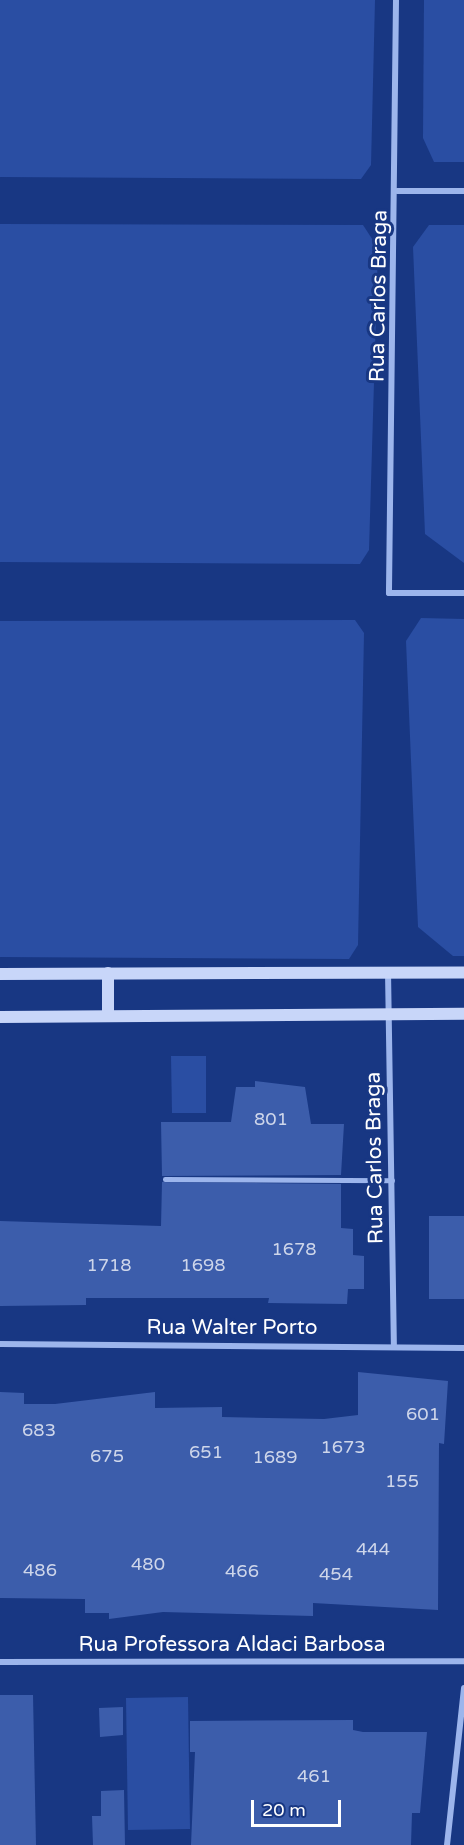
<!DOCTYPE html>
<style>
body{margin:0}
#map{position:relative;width:464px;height:1845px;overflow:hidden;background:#183783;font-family:"Varela Round",sans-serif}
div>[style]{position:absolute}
.green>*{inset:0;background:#2a4ea3}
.building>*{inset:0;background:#3c5dab}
.service>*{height:4.5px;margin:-2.25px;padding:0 2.25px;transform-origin:2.25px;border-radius:2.25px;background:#9cb5ec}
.minor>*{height:6px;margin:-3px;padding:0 3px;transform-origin:3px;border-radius:3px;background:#9cb5ec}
.secondary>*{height:12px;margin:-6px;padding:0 6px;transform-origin:6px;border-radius:6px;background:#c8d6f9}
span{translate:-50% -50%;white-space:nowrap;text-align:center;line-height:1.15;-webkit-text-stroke:6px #183783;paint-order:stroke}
.number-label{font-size:18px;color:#ced6ea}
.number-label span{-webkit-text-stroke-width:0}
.street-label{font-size:21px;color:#fff}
.scale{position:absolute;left:251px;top:1800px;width:90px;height:27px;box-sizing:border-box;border:3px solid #fff;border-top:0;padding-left:8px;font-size:18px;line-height:21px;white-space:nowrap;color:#fff;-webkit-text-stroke:4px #183783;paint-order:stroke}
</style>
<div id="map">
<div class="green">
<div style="clip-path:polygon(0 0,375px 0,371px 165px,361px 179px,0 177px)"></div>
<div style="clip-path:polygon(424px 0,464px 0,464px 162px,434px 162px,423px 138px)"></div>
<div style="clip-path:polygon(0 224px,363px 225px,378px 248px,369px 550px,360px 564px,0 562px)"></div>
<div style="clip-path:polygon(429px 225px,464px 225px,464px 563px,425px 534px,413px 247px)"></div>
<div style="clip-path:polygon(421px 618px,464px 619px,464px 956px,453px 956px,418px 927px,406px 641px)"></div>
<div style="clip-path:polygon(355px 620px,364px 633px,358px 945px,349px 959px,0 957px,0 621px)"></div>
<div style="clip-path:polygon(171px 1056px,206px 1056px,206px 1113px,172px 1113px)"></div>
<div style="clip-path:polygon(188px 1697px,190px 1829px,128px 1830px,126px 1698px)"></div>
</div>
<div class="building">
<div style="clip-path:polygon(255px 1081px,305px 1087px,311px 1124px,344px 1124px,341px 1175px,162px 1176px,161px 1122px,231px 1122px,236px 1087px,255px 1087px)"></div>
<div style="clip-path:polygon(162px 1182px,341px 1184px,341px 1228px,353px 1229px,353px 1255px,364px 1256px,364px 1289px,348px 1289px,347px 1304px,268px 1303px,269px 1298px,86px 1298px,86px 1305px,0 1306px,0 1221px,161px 1226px)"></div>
<div style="clip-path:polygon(429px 1216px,464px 1216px,464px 1299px,429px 1299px)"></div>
<div style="clip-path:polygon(358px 1372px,448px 1381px,444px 1444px,439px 1443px,438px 1610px,313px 1603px,313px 1616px,163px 1612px,109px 1619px,109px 1613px,85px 1613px,85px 1599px,0 1598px,0 1392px,24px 1393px,24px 1404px,55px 1404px,155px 1392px,155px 1408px,222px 1407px,222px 1417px,324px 1419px,358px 1415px)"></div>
<div style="clip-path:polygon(0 1695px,33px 1695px,36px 1845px,0 1845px)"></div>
<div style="clip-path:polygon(123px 1707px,123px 1735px,100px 1737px,99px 1708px)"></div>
<div style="clip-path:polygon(353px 1720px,353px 1730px,363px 1732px,427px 1732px,420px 1813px,412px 1813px,411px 1845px,191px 1845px,195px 1752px,190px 1752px,190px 1721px)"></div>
<div style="clip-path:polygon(124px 1790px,125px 1845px,93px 1845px,92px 1816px,101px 1816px,101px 1791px)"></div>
</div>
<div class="service">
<div style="left:165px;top:1179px;width:227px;rotate:0.3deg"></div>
</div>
<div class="minor">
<div style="left:396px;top:0;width:593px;rotate:90.68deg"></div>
<div style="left:389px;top:593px;width:75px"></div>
<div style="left:397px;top:191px;width:67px"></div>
<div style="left:388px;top:971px;width:374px;rotate:89.1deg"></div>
<div style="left:0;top:1344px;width:464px;rotate:0.5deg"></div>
<div style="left:0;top:1662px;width:464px;rotate:-0.1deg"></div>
<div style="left:447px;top:1845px;width:158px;rotate:-83.8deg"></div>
</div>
<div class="secondary">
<div style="left:108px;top:973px;width:43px;rotate:90deg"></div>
<div style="left:0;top:974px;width:464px;rotate:-0.2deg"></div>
<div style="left:0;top:1017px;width:464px;rotate:-0.4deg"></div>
</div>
<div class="number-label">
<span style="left:271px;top:1119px">801</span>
<span style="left:294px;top:1249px">1678</span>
<span style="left:109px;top:1265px">1718</span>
<span style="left:203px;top:1265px">1698</span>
<span style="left:423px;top:1414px">601</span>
<span style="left:39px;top:1430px">683</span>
<span style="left:343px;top:1447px">1673</span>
<span style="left:206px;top:1452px">651</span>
<span style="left:107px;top:1456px">675</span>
<span style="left:275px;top:1457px">1689</span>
<span style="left:402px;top:1481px">155</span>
<span style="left:373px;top:1549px">444</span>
<span style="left:148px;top:1564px">480</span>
<span style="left:40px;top:1570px">486</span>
<span style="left:242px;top:1571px">466</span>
<span style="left:336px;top:1574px">454</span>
<span style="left:314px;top:1776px">461</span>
</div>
<div class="street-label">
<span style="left:379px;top:296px;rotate:-89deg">Rua Carlos Braga</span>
<span style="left:375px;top:1158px;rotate:-91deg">Rua Carlos Braga</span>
<span style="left:232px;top:1328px">Rua Walter Porto</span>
<span style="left:232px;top:1645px">Rua Professora Aldaci Barbosa</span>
</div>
<div class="scale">20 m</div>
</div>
